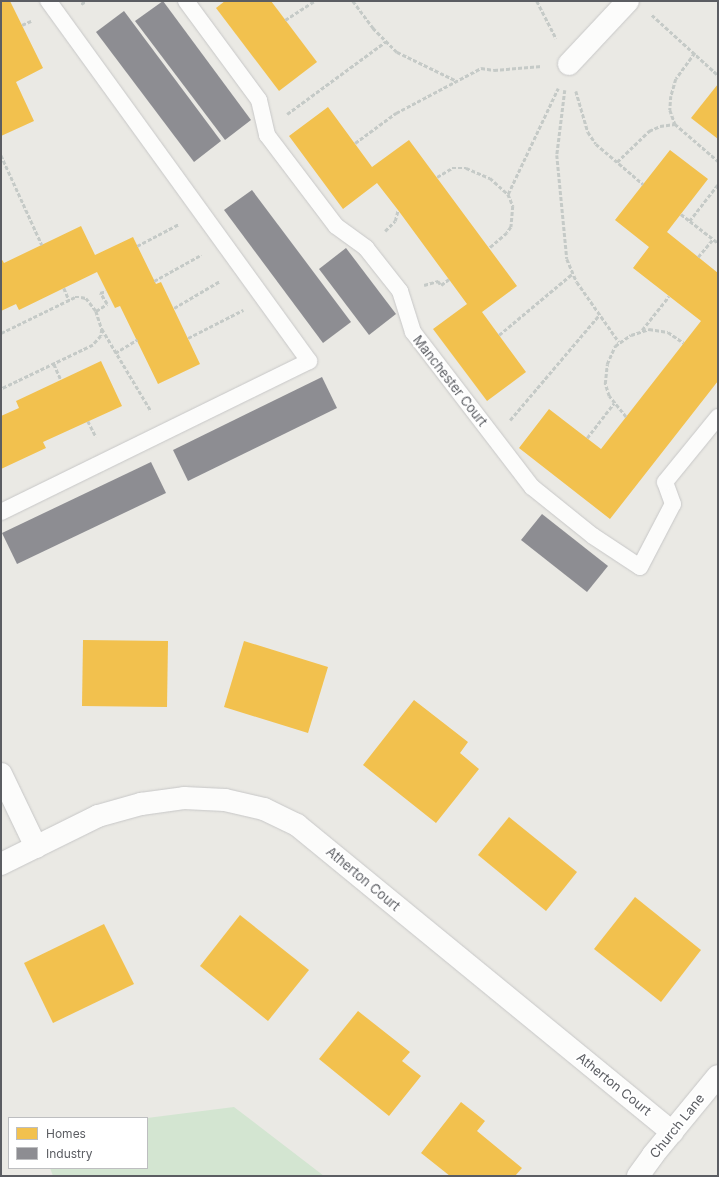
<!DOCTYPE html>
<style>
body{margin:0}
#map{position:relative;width:719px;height:1177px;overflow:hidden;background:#eae9e4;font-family:Inter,sans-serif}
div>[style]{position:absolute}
.green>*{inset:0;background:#d3e5d1}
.homes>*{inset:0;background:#f2c14e}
.industry>*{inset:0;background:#8d8d92}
.path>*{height:2.5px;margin-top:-1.25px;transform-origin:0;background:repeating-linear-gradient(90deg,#c5cac7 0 4px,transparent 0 6px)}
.roads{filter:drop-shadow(0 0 1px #c7c7c7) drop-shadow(0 0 1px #c7c7c7)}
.lane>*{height:16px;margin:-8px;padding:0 8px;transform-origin:8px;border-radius:8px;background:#fcfcfb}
.street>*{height:22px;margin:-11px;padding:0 11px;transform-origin:11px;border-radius:11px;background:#fcfcfb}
.secondary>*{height:22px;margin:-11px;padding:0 11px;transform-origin:11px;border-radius:11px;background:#fcfcfb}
span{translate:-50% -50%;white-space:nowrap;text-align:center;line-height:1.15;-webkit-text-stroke:4px #fff;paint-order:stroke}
.street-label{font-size:13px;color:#5b5d62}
.frame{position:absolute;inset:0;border:2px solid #5b5d62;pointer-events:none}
.legend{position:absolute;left:8px;top:1117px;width:140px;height:52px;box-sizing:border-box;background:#fff;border:1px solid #bdbec0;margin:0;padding:5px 7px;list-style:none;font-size:12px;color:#5b5d62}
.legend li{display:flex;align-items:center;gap:8px;height:20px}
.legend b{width:20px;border:1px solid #bdbec0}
</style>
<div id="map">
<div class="green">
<div style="clip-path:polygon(234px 1107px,324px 1176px,53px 1176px,50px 1168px,147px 1168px,147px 1118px)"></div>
</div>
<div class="homes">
<div style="clip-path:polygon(1px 1px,10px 1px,43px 68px,16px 82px,34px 121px,1px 136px)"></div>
<div style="clip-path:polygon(225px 1px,271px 1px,317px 62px,279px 91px,216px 8px)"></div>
<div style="clip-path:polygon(718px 84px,718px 139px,691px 118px)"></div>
<div style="clip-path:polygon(328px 107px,372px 167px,409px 140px,517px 286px,482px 312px,526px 372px,487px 401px,433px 329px,467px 304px,398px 210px,377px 183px,343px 209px,289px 136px)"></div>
<div style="clip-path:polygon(670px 150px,708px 179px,667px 232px,718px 273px,718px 381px,610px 519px,519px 448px,549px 409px,601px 449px,701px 321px,633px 268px,649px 247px,615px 220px)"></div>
<div style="clip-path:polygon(81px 226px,95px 255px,133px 237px,156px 284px,161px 282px,200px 364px,158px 384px,120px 306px,115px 308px,97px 272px,19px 310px,16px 304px,1px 311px,1px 258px,4px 263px)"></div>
<div style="clip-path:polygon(101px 361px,122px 406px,43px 442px,46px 448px,1px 469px,1px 416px,19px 408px,16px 401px)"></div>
<div style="clip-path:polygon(83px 640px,168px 641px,167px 707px,82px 706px)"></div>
<div style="clip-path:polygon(244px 641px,328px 667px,308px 733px,224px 707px)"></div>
<div style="clip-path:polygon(414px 700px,468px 742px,460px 753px,479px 769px,436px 823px,363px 765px)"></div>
<div style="clip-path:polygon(509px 817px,577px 872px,546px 911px,478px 855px)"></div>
<div style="clip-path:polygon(635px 897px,701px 950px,661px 1002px,594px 949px)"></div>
<div style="clip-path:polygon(240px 915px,309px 970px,268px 1021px,200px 966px)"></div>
<div style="clip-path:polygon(104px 924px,134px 984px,53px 1023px,24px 963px)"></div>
<div style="clip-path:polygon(358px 1011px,410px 1052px,402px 1061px,421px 1076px,389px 1116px,319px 1059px)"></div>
<div style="clip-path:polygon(461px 1102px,485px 1121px,477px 1131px,522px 1168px,515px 1176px,450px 1176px,421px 1153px)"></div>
</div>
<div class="industry">
<div style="clip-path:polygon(163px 1px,251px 120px,225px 140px,135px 21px)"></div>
<div style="clip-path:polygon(124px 11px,221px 141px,194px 162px,96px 32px)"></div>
<div style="clip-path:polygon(252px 190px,351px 322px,323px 343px,224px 210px)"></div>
<div style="clip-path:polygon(346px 248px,396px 314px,369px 335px,319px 269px)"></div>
<div style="clip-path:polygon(322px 377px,337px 408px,188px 481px,173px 450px)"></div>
<div style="clip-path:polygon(151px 462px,166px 493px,17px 564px,2px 533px)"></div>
<div style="clip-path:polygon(542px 514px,608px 566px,587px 592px,521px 540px)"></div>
</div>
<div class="path">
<div style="left:353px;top:1px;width:34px;rotate:53deg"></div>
<div style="left:373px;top:28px;width:34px;rotate:45deg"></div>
<div style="left:397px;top:52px;width:64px;rotate:25.8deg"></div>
<div style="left:537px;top:1px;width:42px;rotate:62.8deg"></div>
<div style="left:81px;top:4px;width:6px;rotate:-31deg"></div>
<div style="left:652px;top:15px;width:89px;rotate:42.3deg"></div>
<div style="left:285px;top:20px;width:35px;rotate:-33deg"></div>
<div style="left:22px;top:25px;width:10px;rotate:-24deg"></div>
<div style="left:695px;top:53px;width:32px;rotate:126deg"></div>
<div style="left:676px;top:79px;width:18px;rotate:106deg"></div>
<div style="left:671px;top:96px;width:14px;rotate:94deg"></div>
<div style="left:670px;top:110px;width:15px;rotate:70deg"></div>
<div style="left:675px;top:124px;width:57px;rotate:40.7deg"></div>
<div style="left:565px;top:90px;width:65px;rotate:97deg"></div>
<div style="left:557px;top:155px;width:104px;rotate:84.5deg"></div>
<div style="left:567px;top:259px;width:25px;rotate:67deg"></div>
<div style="left:577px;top:282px;width:73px;rotate:55deg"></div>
<div style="left:576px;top:91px;width:43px;rotate:73.7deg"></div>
<div style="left:588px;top:132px;width:14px;rotate:56deg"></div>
<div style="left:596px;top:144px;width:62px;rotate:40.4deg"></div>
<div style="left:287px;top:114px;width:122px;rotate:-36.3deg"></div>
<div style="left:355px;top:143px;width:51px;rotate:-36.2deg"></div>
<div style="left:396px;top:113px;width:96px;rotate:-27.9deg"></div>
<div style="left:481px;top:68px;width:13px;rotate:9deg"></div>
<div style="left:494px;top:70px;width:48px;rotate:-4.8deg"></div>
<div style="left:1px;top:155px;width:99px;rotate:65.5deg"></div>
<div style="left:617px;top:162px;width:45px;rotate:-44.1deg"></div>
<div style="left:649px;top:131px;width:12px;rotate:-24deg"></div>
<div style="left:660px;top:126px;width:15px;rotate:-8deg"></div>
<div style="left:437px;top:177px;width:17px;rotate:-31deg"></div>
<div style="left:452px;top:168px;width:14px"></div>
<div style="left:466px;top:168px;width:26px;rotate:23deg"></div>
<div style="left:490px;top:178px;width:24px;rotate:42deg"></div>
<div style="left:508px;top:194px;width:13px;rotate:67deg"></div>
<div style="left:513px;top:206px;width:21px;rotate:95deg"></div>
<div style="left:511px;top:227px;width:7px;rotate:124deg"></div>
<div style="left:507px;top:233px;width:23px;rotate:139deg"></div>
<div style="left:718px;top:185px;width:46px;rotate:127.9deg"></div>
<div style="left:690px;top:221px;width:36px;rotate:38deg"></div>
<div style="left:508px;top:194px;width:117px;rotate:-64.7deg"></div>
<div style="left:681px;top:214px;width:11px;rotate:38deg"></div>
<div style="left:385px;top:231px;width:14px;rotate:-45deg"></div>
<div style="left:395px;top:221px;width:11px;rotate:-75deg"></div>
<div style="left:137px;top:246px;width:47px;rotate:-27.6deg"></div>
<div style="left:698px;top:257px;width:23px;rotate:-50deg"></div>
<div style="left:154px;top:281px;width:54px;rotate:-29deg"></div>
<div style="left:424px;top:285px;width:15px;rotate:-16deg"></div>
<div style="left:438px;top:281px;width:5px;rotate:53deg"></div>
<div style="left:441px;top:285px;width:10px;rotate:-37deg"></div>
<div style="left:64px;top:288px;width:13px;rotate:67deg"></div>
<div style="left:174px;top:308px;width:53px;rotate:-30.4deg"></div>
<div style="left:96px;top:311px;width:13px;rotate:-32deg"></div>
<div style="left:107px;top:304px;width:13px;rotate:-122deg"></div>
<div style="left:100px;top:293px;width:6px;rotate:-18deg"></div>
<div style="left:102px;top:329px;width:96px;rotate:59.1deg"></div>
<div style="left:642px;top:330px;width:43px;rotate:-51.5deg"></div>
<div style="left:1px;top:333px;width:82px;rotate:-25.9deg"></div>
<div style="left:75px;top:297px;width:6px"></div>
<div style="left:81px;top:297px;width:5px;rotate:11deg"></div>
<div style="left:86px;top:298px;width:16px;rotate:52deg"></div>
<div style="left:96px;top:311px;width:19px;rotate:72deg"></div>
<div style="left:102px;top:329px;width:7px;rotate:98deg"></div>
<div style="left:101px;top:336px;width:12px;rotate:132deg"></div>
<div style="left:93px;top:345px;width:102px;rotate:154.4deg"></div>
<div style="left:499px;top:335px;width:95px;rotate:-39.9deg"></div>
<div style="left:188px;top:338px;width:62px;rotate:-27deg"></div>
<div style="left:115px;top:353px;width:26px;rotate:-31deg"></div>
<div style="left:54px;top:364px;width:17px;rotate:66deg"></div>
<div style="left:626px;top:417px;width:27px;rotate:-129deg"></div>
<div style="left:609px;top:396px;width:13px;rotate:-108deg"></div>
<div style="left:605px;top:384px;width:20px;rotate:-84deg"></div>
<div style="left:607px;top:364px;width:20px;rotate:-66deg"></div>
<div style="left:615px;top:346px;width:19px;rotate:-35deg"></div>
<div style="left:631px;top:335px;width:19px;rotate:-18deg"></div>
<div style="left:649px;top:329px;width:19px;rotate:9deg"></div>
<div style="left:668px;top:332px;width:19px;rotate:35deg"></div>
<div style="left:510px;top:420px;width:138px;rotate:-49.7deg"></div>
<div style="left:88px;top:421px;width:18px;rotate:63deg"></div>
<div style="left:587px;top:438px;width:44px;rotate:-52.4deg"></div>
</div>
<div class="roads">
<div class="lane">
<div style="left:186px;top:1px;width:123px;rotate:53.6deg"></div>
<div style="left:259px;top:100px;width:36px;rotate:77deg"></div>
<div style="left:267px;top:135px;width:114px;rotate:52.8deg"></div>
<div style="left:336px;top:226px;width:37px;rotate:36deg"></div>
<div style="left:366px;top:248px;width:55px;rotate:51.7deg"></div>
<div style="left:400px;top:291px;width:43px;rotate:72.4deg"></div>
<div style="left:413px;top:332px;width:195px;rotate:52.5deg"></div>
<div style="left:532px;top:487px;width:78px;rotate:38.8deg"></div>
<div style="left:593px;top:536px;width:56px;rotate:33.4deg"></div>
<div style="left:640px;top:567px;width:71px;rotate:-62.4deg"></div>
<div style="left:673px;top:504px;width:23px;rotate:-110deg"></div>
<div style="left:665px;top:482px;width:84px;rotate:-50.8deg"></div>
<div style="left:1px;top:512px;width:343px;rotate:-26.1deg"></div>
<div style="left:309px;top:361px;width:445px;rotate:-125.9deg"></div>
</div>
<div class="street">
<div style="left:569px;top:64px;width:86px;rotate:-46.9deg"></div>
<div style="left:1px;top:774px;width:81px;rotate:64.4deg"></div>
<div style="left:1px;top:864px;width:108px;rotate:-26.3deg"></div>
<div style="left:98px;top:816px;width:45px;rotate:-15.6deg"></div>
<div style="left:141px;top:804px;width:43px;rotate:-7.9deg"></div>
<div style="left:184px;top:798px;width:41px;rotate:2.8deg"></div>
<div style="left:225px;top:800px;width:40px;rotate:13deg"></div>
<div style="left:264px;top:809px;width:37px;rotate:26deg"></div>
<div style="left:297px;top:825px;width:485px;rotate:39.3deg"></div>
</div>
<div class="secondary">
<div style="left:638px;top:1176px;width:26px;rotate:-54deg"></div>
<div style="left:653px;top:1155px;width:102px;rotate:-50.6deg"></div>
</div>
</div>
<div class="street-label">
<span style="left:450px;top:381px;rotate:52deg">Manchester Court</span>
<span style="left:363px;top:879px;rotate:40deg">Atherton Court</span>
<span style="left:614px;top:1084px;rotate:39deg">Atherton Court</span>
<span style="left:677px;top:1126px;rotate:-51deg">Church Lane</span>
</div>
<div class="frame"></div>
<ul class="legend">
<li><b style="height:11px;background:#f2c14e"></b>Homes</li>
<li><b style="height:11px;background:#8d8d92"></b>Industry</li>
</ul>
</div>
